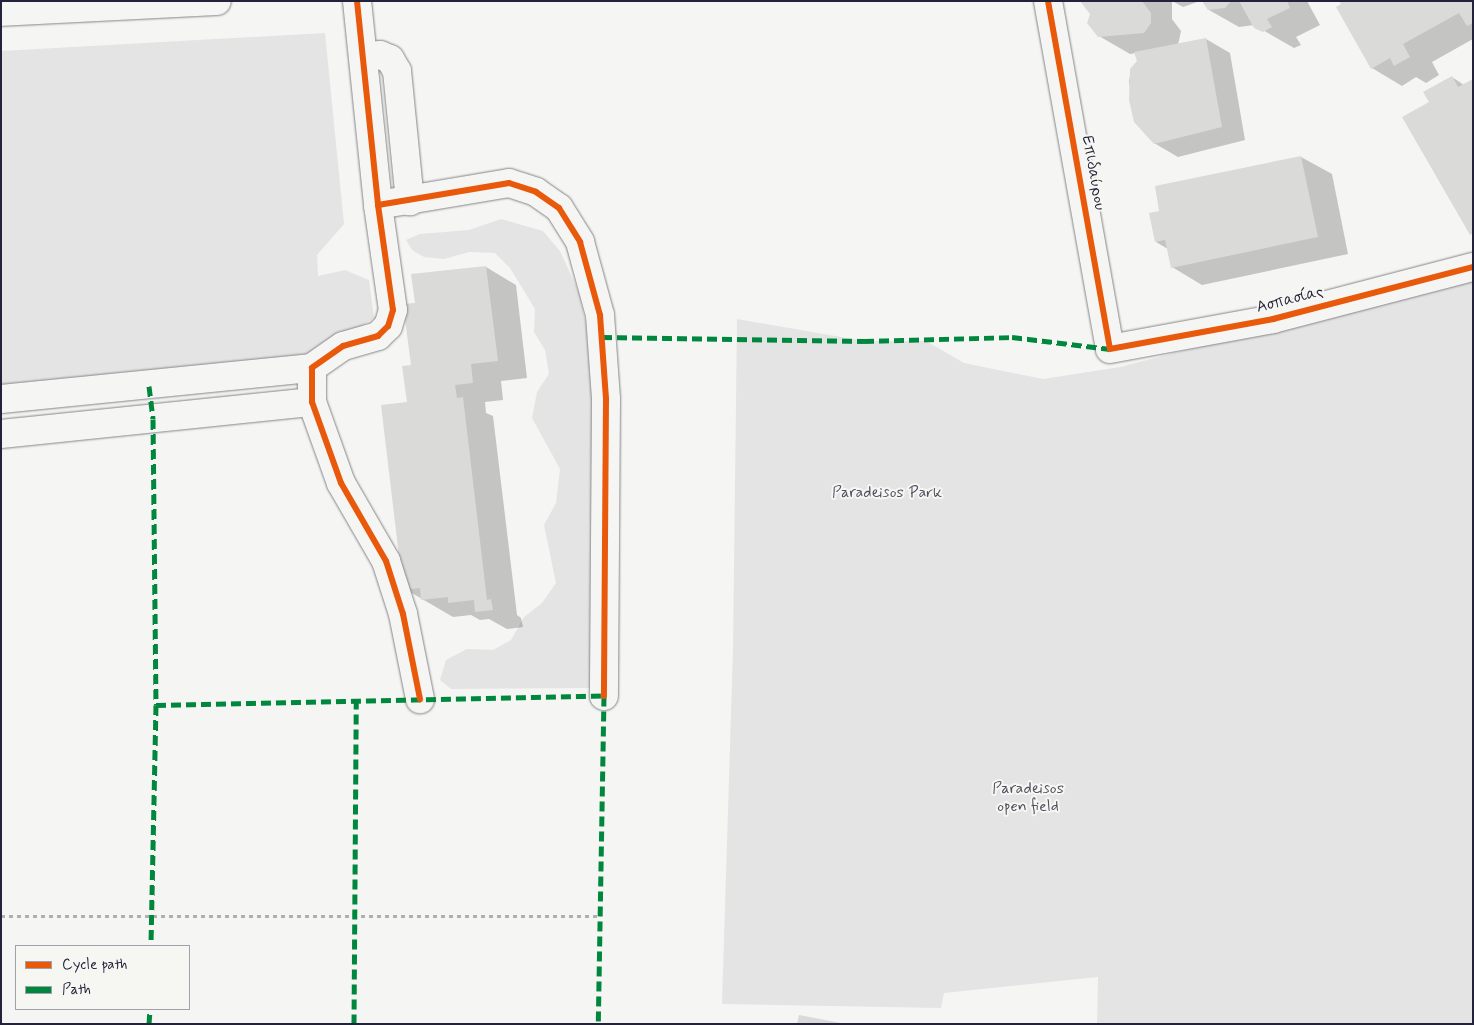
<!DOCTYPE html>
<meta charset="utf-8">
<style>
body{margin:0}
#map{position:relative;width:1474px;height:1025px;overflow:hidden;background:#f5f5f3;font-family:Mynerve,sans-serif}
div>[style]{position:absolute}
.green>*{inset:0;background:#e4e4e4}
.shadow>*{inset:0;background:#0003}
.building>*{inset:0;background:#dadad9}
.path>*{height:3px;margin-top:-1.5px;transform-origin:0;background:repeating-linear-gradient(90deg,#b0b0b2 0 4px,transparent 0 8px)}
.roads{filter:drop-shadow(0 0 1px #858589) drop-shadow(0 0 1px #858589)}
.street>*{height:28px;margin:-14px;padding:0 14px;transform-origin:14px;border-radius:14px;background:#f5f5f3}
.secondary>*{height:28px;margin:-14px;padding:0 14px;transform-origin:14px;border-radius:14px;background:#f5f5f3}
.quiet>*{height:5px;margin-top:-2.5px;transform-origin:0;background:repeating-linear-gradient(90deg,#00873e 0 10px,transparent 0 15px)}
.cycleway>*{height:6px;margin:-3px;padding:0 3px;transform-origin:3px;border-radius:3px;background:#e8590c}
span{translate:-50% -50%;white-space:nowrap;text-align:center;line-height:1.15;-webkit-text-stroke:4px #f6f6f2;paint-order:stroke}
.street-label{font-size:16px;color:#22223b}
.park-label{font-size:16px;color:#4f4f62}
.frame{position:absolute;inset:0;border:2px solid #22223b;pointer-events:none}
.legend{position:absolute;left:15px;top:945px;width:175px;height:65px;box-sizing:border-box;background:#f6f6f2;border:1px solid #a1a1a9;margin:0;padding:6px 9px;list-style:none;font-size:15px;color:#22223b}
.legend li{display:flex;align-items:center;gap:10px;height:25px}
.legend b{width:25px;border:1px solid #a1a1a9}
</style>
<div id="map">
<div class="green">
<div style="clip-path:polygon(325px 33px,344px 224px,317px 255px,318px 276px,345px 270px,369px 280px,374px 318px,321px 351px,296px 361px,1px 390px,1px 51px)"></div>
<div style="clip-path:polygon(501px 219px,543px 231px,560px 251px,579px 292px,590px 344px,597px 420px,591px 688px,451px 689px,440px 680px,446px 660px,467px 649px,493px 650px,511px 640px,524px 617px,542px 603px,556px 583px,544px 525px,556px 503px,560px 469px,532px 418px,537px 392px,549px 374px,545px 350px,534px 332px,535px 309px,510px 268px,495px 253px,469px 252px,444px 259px,424px 257px,412px 250px,406px 240px,420px 234px,469px 230px)"></div>
<div style="clip-path:polygon(1473px 276px,1473px 1024px,1097px 1024px,1098px 977px,944px 993px,941px 1008px,722px 1004px,733px 650px,737px 319px,864px 341px,926px 341px,964px 363px,1043px 379px,1120px 367px)"></div>
</div>
<div class="shadow">
<div style="clip-path:polygon(1081px 1px,1172px 1px,1172px 19px,1181px 31px,1178px 45px,1206px 39px,1230px 53px,1245px 140px,1178px 157px,1154px 143px,1136px 121px,1129px 82px,1131px 69px,1138px 61px,1136px 53px,1130px 54px,1099px 36px,1092px 14px)"></div>
<div style="clip-path:polygon(1172px 1px,1200px 1px,1183px 7px)"></div>
<div style="clip-path:polygon(1202px 1px,1307px 1px,1320px 25px,1296px 37px,1301px 45px,1294px 48px,1254px 25px,1239px 27px,1209px 10px)"></div>
<div style="clip-path:polygon(1473px 1px,1473px 39px,1432px 62px,1439px 75px,1426px 83px,1416px 77px,1402px 86px,1372px 68px,1338px 8px)"></div>
<div style="clip-path:polygon(1452px 77px,1464px 85px,1473px 80px,1473px 235px,1431px 102px)"></div>
<div style="clip-path:polygon(1301px 157px,1332px 174px,1348px 254px,1202px 285px,1172px 267px,1168px 249px,1156px 242px)"></div>
<div style="clip-path:polygon(486px 267px,516px 285px,527px 378px,501px 381px,503px 400px,485px 402px,486px 413px,493px 416px,517px 615px,521px 618px,523px 627px,507px 629px,489px 619px,480px 620px,471px 615px,453px 617px,405px 589px,408px 403px,416px 304px)"></div>
</div>
<div class="building">
<div style="clip-path:polygon(1080px 1px,1142px 1px,1151px 13px,1151px 23px,1144px 33px,1098px 37px,1087px 23px,1090px 14px)"></div>
<div style="clip-path:polygon(1202px 1px,1231px 1px,1225px 8px,1208px 10px)"></div>
<div style="clip-path:polygon(1239px 1px,1287px 1px,1290px 8px,1267px 19px,1272px 27px,1263px 32px,1254px 28px)"></div>
<div style="clip-path:polygon(1339px 1px,1473px 1px,1473px 23px,1467px 26px,1459px 13px,1403px 44px,1410px 57px,1394px 66px,1390px 58px,1371px 69px,1336px 7px,1341px 4px)"></div>
<div style="clip-path:polygon(1206px 38px,1222px 127px,1154px 144px,1134px 122px,1129px 100px,1130px 69px,1137px 61px,1134px 52px)"></div>
<div style="clip-path:polygon(1452px 76px,1458px 87px,1473px 79px,1473px 233px,1470px 235px,1402px 117px,1429px 102px,1423px 92px)"></div>
<div style="clip-path:polygon(1301px 156px,1318px 237px,1171px 268px,1165px 240px,1155px 242px,1149px 213px,1159px 211px,1155px 186px)"></div>
<div style="clip-path:polygon(486px 266px,498px 361px,471px 364px,473px 383px,455px 385px,457px 398px,463px 397px,487px 600px,491px 599px,493px 610px,475px 612px,474px 600px,448px 603px,448px 597px,421px 600px,420px 588px,403px 590px,381px 405px,407px 402px,402px 366px,411px 365px,403px 304px,415px 303px,411px 274px)"></div>
<div style="clip-path:polygon(799px 1015px,841px 1023px,841px 1024px,797px 1024px)"></div>
</div>
<div class="path">
<div style="left:1px;top:916px;width:598px"></div>
</div>
<div class="roads">
<div class="street">
<div style="left:357px;top:1px;width:205px;rotate:84.1deg"></div>
<div style="left:378px;top:205px;width:106px;rotate:81.9deg"></div>
<div style="left:393px;top:310px;width:17px;rotate:107deg"></div>
<div style="left:388px;top:326px;width:14px;rotate:135deg"></div>
<div style="left:378px;top:336px;width:36px;rotate:164deg"></div>
<div style="left:343px;top:346px;width:38px;rotate:145deg"></div>
<div style="left:312px;top:368px;width:34px;rotate:90deg"></div>
<div style="left:312px;top:402px;width:86px;rotate:70.3deg"></div>
<div style="left:341px;top:483px;width:90px;rotate:60deg"></div>
<div style="left:386px;top:561px;width:56px;rotate:72.2deg"></div>
<div style="left:403px;top:614px;width:87px;rotate:78.7deg"></div>
<div style="left:1048px;top:1px;width:353px;rotate:79.9deg"></div>
<div style="left:1110px;top:349px;width:166px;rotate:-10.4deg"></div>
<div style="left:1273px;top:319px;width:207px;rotate:-14.6deg"></div>
<div style="left:363px;top:56px;width:17px;rotate:-3deg"></div>
<div style="left:380px;top:55px;width:11px;rotate:22deg"></div>
<div style="left:390px;top:59px;width:14px;rotate:60deg"></div>
<div style="left:397px;top:71px;width:131px;rotate:84.3deg"></div>
<div style="left:378px;top:205px;width:133px;rotate:-9.5deg"></div>
<div style="left:509px;top:183px;width:28px;rotate:18deg"></div>
<div style="left:536px;top:192px;width:28px;rotate:35deg"></div>
<div style="left:559px;top:208px;width:40px;rotate:58deg"></div>
<div style="left:580px;top:242px;width:76px;rotate:74.7deg"></div>
<div style="left:600px;top:315px;width:84px;rotate:85.9deg"></div>
<div style="left:606px;top:399px;width:297px;rotate:90.4deg"></div>
<div style="left:1px;top:399px;width:313px;rotate:-5.7deg"></div>
<div style="left:1px;top:434px;width:313px;rotate:-5.9deg"></div>
</div>
<div class="secondary">
<div style="left:1px;top:12px;width:216px;rotate:-2.9deg"></div>
</div>
</div>
<div class="quiet">
<div style="left:602px;top:337px;width:262px;rotate:0.9deg"></div>
<div style="left:864px;top:341px;width:148px;rotate:-1.5deg"></div>
<div style="left:1012px;top:337px;width:99px;rotate:7deg"></div>
<div style="left:149px;top:386px;width:33px;rotate:83deg"></div>
<div style="left:153px;top:419px;width:286px;rotate:89.4deg"></div>
<div style="left:156px;top:705px;width:241px;rotate:91.2deg"></div>
<div style="left:156px;top:705px;width:448px;rotate:-1.2deg"></div>
<div style="left:604px;top:696px;width:328px;rotate:91deg"></div>
<div style="left:149px;top:1024px;width:15px;rotate:-86deg"></div>
<div style="left:354px;top:1024px;width:324px;rotate:-89.6deg"></div>
</div>
<div class="cycleway">
<div style="left:357px;top:1px;width:205px;rotate:84.1deg"></div>
<div style="left:378px;top:205px;width:106px;rotate:81.9deg"></div>
<div style="left:393px;top:310px;width:17px;rotate:107deg"></div>
<div style="left:388px;top:326px;width:14px;rotate:135deg"></div>
<div style="left:378px;top:336px;width:36px;rotate:164deg"></div>
<div style="left:343px;top:346px;width:38px;rotate:145deg"></div>
<div style="left:312px;top:368px;width:34px;rotate:90deg"></div>
<div style="left:312px;top:402px;width:86px;rotate:70.3deg"></div>
<div style="left:341px;top:483px;width:90px;rotate:60deg"></div>
<div style="left:386px;top:561px;width:56px;rotate:72.2deg"></div>
<div style="left:403px;top:614px;width:87px;rotate:78.7deg"></div>
<div style="left:1048px;top:1px;width:353px;rotate:79.9deg"></div>
<div style="left:1110px;top:349px;width:166px;rotate:-10.4deg"></div>
<div style="left:1273px;top:319px;width:207px;rotate:-14.6deg"></div>
<div style="left:378px;top:205px;width:133px;rotate:-9.5deg"></div>
<div style="left:509px;top:183px;width:28px;rotate:18deg"></div>
<div style="left:536px;top:192px;width:28px;rotate:35deg"></div>
<div style="left:559px;top:208px;width:40px;rotate:58deg"></div>
<div style="left:580px;top:242px;width:76px;rotate:74.7deg"></div>
<div style="left:600px;top:315px;width:84px;rotate:85.9deg"></div>
<div style="left:606px;top:399px;width:297px;rotate:90.4deg"></div>
</div>
<div class="street-label">
<span style="left:1093px;top:173px;rotate:80deg">Επιδαύρου</span>
<span style="left:1290px;top:300px;rotate:-14deg">Ασπασίας</span>
</div>
<div class="park-label">
<span style="left:887px;top:493px">Paradeisos Park</span>
<span style="left:1028px;top:798px">Paradeisos<br>open field</span>
</div>
<div class="frame"></div>
<ul class="legend">
<li><b style="height:6px;background:#e8590c"></b>Cycle path</li>
<li><b style="height:6px;background:#00873e"></b>Path</li>
</ul>
</div>
